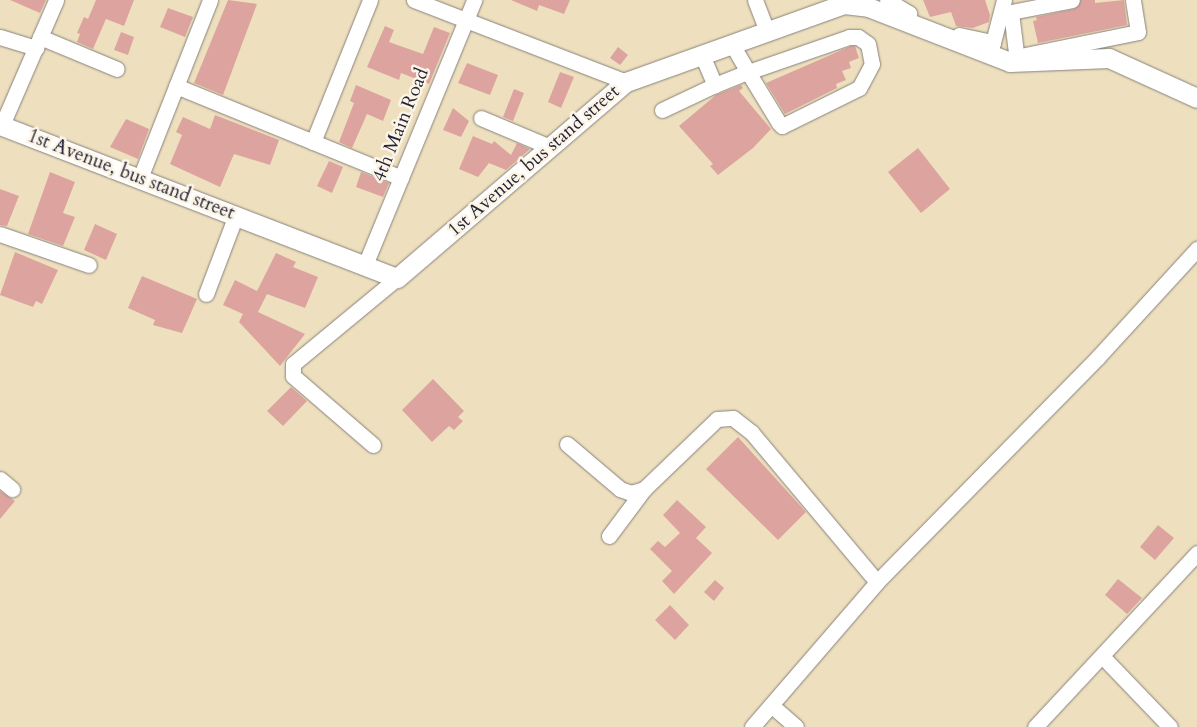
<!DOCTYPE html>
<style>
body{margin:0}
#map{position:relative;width:1197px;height:727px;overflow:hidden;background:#eee0be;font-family:Cardo,serif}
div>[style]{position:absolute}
.building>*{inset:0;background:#dda49f}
.roads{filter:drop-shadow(0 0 1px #88817c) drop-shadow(0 0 1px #88817c)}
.minor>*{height:15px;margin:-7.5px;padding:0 7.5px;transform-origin:7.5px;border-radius:7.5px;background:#fff}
.tertiary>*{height:19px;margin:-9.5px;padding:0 9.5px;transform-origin:9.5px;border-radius:9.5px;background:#fff}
span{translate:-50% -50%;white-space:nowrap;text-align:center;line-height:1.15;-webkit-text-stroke:5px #fcf5e5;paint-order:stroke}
.street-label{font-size:19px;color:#22223b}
</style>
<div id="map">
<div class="building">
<div style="clip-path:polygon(10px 0,46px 0,40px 13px)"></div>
<div style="clip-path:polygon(96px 0,134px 0,124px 26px,106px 19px,93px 49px,77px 42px,80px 34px,77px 33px,84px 17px,88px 19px)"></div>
<div style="clip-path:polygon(228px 0,257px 4px,223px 95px,194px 83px)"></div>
<div style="clip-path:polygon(511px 0,570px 0,564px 14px,539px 5px,537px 11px)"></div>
<div style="clip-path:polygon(923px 0,985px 0,990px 15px,989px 22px,973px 28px,956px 26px,951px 12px,930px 17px)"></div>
<div style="clip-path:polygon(1081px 0,1095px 0,1095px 3px,1124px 0,1127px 25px,1038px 43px,1033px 21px,1037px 20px,1036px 17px,1074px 9px)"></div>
<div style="clip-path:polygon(168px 8px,193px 17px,185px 37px,160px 27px)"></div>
<div style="clip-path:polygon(385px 26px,394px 30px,389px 42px,423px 54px,434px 27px,450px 33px,429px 84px,401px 73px,399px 80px,367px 67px)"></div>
<div style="clip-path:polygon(121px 32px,134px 37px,128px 55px,114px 50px)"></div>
<div style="clip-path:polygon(851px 46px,855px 46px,859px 58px,849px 62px,851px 68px,842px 71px,846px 80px,836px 84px,837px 88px,785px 114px,766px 83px)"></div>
<div style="clip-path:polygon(618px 47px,628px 55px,620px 65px,610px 58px)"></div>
<div style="clip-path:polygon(467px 63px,498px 75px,490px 95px,458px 83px)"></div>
<div style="clip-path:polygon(560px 72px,574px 77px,561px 108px,548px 102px)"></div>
<div style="clip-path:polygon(356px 85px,391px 100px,383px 121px,367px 114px,352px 148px,339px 142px,354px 103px,350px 101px)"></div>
<div style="clip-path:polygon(741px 85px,743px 88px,739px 91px,771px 129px,753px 148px,718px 175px,710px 166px,713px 164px,679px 126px,716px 95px)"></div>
<div style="clip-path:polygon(514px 89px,524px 93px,513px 121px,503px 117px)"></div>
<div style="clip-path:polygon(453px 108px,469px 121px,461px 137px,443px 130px)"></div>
<div style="clip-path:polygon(215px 115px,279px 140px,270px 165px,234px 154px,220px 187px,170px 164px,182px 135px,176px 132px,183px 117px,210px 129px)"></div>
<div style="clip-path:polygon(126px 119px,149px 129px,138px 159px,110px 147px)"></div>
<div style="clip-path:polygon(473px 136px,492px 144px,494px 141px,511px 155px,517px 143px,530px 149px,506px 170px,489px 163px,478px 177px,459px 169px)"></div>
<div style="clip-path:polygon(918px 148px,950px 189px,921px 213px,888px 172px)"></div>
<div style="clip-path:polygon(329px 161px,343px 167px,332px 193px,317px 186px)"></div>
<div style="clip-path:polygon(50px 172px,75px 182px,63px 213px,75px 217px,63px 246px,28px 234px)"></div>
<div style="clip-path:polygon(361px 172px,389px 183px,383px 197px,356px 187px)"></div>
<div style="clip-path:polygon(0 189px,19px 196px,7px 226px,0 225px)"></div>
<div style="clip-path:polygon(95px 224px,117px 234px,106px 260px,84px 250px)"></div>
<div style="clip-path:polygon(15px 252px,58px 270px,42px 304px,36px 301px,33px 307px,0 295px)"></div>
<div style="clip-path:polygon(276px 253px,296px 262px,293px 267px,318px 277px,305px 308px,267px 294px,258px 312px,305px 334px,280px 366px,239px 322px,243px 314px,223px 305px,235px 280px,257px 291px)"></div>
<div style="clip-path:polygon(142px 276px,197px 299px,182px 333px,153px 325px,155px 320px,128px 308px)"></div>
<div style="clip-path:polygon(433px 379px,464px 411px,458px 417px,463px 421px,454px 430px,449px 426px,432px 442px,402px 410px)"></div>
<div style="clip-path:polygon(291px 387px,307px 401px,283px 426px,267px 411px)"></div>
<div style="clip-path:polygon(738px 437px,806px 512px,778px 540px,706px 469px)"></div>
<div style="clip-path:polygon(0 491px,15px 501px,0 519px)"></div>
<div style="clip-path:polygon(677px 500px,706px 527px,696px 538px,712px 553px,674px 594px,662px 581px,672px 571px,650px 549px,658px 541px,665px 547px,680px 533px,663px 515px)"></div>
<div style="clip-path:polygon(1158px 525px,1174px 538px,1155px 560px,1140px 547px)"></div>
<div style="clip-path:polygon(1118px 579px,1142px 598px,1127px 614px,1105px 595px)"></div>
<div style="clip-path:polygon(715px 580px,724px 588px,714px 601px,704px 592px)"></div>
<div style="clip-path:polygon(670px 605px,689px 625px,675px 640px,655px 620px)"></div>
</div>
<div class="roads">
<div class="minor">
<div style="left:414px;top:0;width:227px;rotate:21.1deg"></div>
<div style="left:755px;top:0;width:34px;rotate:69deg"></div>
<div style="left:887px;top:0;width:26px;rotate:31deg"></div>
<div style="left:909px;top:13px;width:10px;rotate:114deg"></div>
<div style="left:959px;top:35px;width:35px;rotate:12deg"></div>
<div style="left:0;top:37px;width:38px;rotate:17deg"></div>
<div style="left:40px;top:37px;width:83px;rotate:22.6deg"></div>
<div style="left:991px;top:50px;width:52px;rotate:-75.4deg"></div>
<div style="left:702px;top:55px;width:33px;rotate:67deg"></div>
<div style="left:715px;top:85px;width:35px;rotate:-22deg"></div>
<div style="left:748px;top:72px;width:107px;rotate:-19.1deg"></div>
<div style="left:849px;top:37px;width:9px"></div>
<div style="left:858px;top:37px;width:12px;rotate:35deg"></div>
<div style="left:868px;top:44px;width:20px;rotate:79deg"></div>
<div style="left:872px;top:64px;width:27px;rotate:118deg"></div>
<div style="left:859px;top:88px;width:86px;rotate:153.7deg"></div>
<div style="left:782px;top:126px;width:4px;rotate:-135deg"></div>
<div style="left:779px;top:123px;width:60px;rotate:-121.3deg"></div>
<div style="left:748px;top:72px;width:32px;rotate:-120deg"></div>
<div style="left:1025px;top:55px;width:115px;rotate:-11.5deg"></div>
<div style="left:1138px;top:32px;width:32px;rotate:-99deg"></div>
<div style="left:1017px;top:61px;width:49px;rotate:-97deg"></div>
<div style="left:1011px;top:12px;width:62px;rotate:-11.1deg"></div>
<div style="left:176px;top:86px;width:243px;rotate:22.2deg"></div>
<div style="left:662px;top:110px;width:59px;rotate:-25.3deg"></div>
<div style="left:481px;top:118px;width:75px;rotate:22.8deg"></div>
<div style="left:2px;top:125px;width:136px;rotate:-66.6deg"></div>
<div style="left:313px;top:142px;width:153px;rotate:-68.1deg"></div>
<div style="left:140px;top:178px;width:191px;rotate:-68.5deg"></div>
<div style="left:0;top:234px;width:94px;rotate:19.2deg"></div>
<div style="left:365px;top:265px;width:287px;rotate:-67.6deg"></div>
<div style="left:206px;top:294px;width:85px;rotate:-69.2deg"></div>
<div style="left:567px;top:444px;width:70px;rotate:40.3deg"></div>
<div style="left:620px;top:489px;width:12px;rotate:20deg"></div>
<div style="left:631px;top:493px;width:14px;rotate:-17deg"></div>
<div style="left:644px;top:489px;width:101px;rotate:-43.8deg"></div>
<div style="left:717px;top:419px;width:16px;rotate:-4deg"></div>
<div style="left:733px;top:418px;width:24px;rotate:38deg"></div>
<div style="left:752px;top:433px;width:194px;rotate:50deg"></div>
<div style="left:373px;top:445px;width:106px;rotate:-139.2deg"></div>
<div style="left:293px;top:376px;width:12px;rotate:-90deg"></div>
<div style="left:293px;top:364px;width:135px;rotate:-39.6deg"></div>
<div style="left:0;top:479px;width:16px;rotate:40deg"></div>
<div style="left:609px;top:536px;width:59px;rotate:-53.3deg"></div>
<div style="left:1102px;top:656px;width:98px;rotate:46.2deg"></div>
<div style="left:771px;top:705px;width:33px;rotate:41deg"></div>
<div style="left:752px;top:727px;width:191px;rotate:-49.2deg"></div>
<div style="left:877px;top:582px;width:315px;rotate:-45.5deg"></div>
<div style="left:1098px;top:357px;width:147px;rotate:-47.5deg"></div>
<div style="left:1035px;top:727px;width:238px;rotate:-47deg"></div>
</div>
<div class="tertiary">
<div style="left:0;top:125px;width:425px;rotate:21.1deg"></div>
<div style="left:397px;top:278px;width:301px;rotate:-40.6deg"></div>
<div style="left:626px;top:82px;width:232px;rotate:-19.7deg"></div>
<div style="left:844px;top:4px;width:24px;rotate:7deg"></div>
<div style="left:868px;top:7px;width:152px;rotate:21.2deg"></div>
<div style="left:1010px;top:62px;width:99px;rotate:-2.3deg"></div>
<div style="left:1109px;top:58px;width:97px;rotate:24.4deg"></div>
</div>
</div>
<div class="street-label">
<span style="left:401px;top:125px;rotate:-68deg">4th Main Road</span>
<span style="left:534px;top:161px;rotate:-41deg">1st Avenue, bus stand street</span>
<span style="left:131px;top:175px;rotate:21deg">1st Avenue, bus stand street</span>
</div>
</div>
